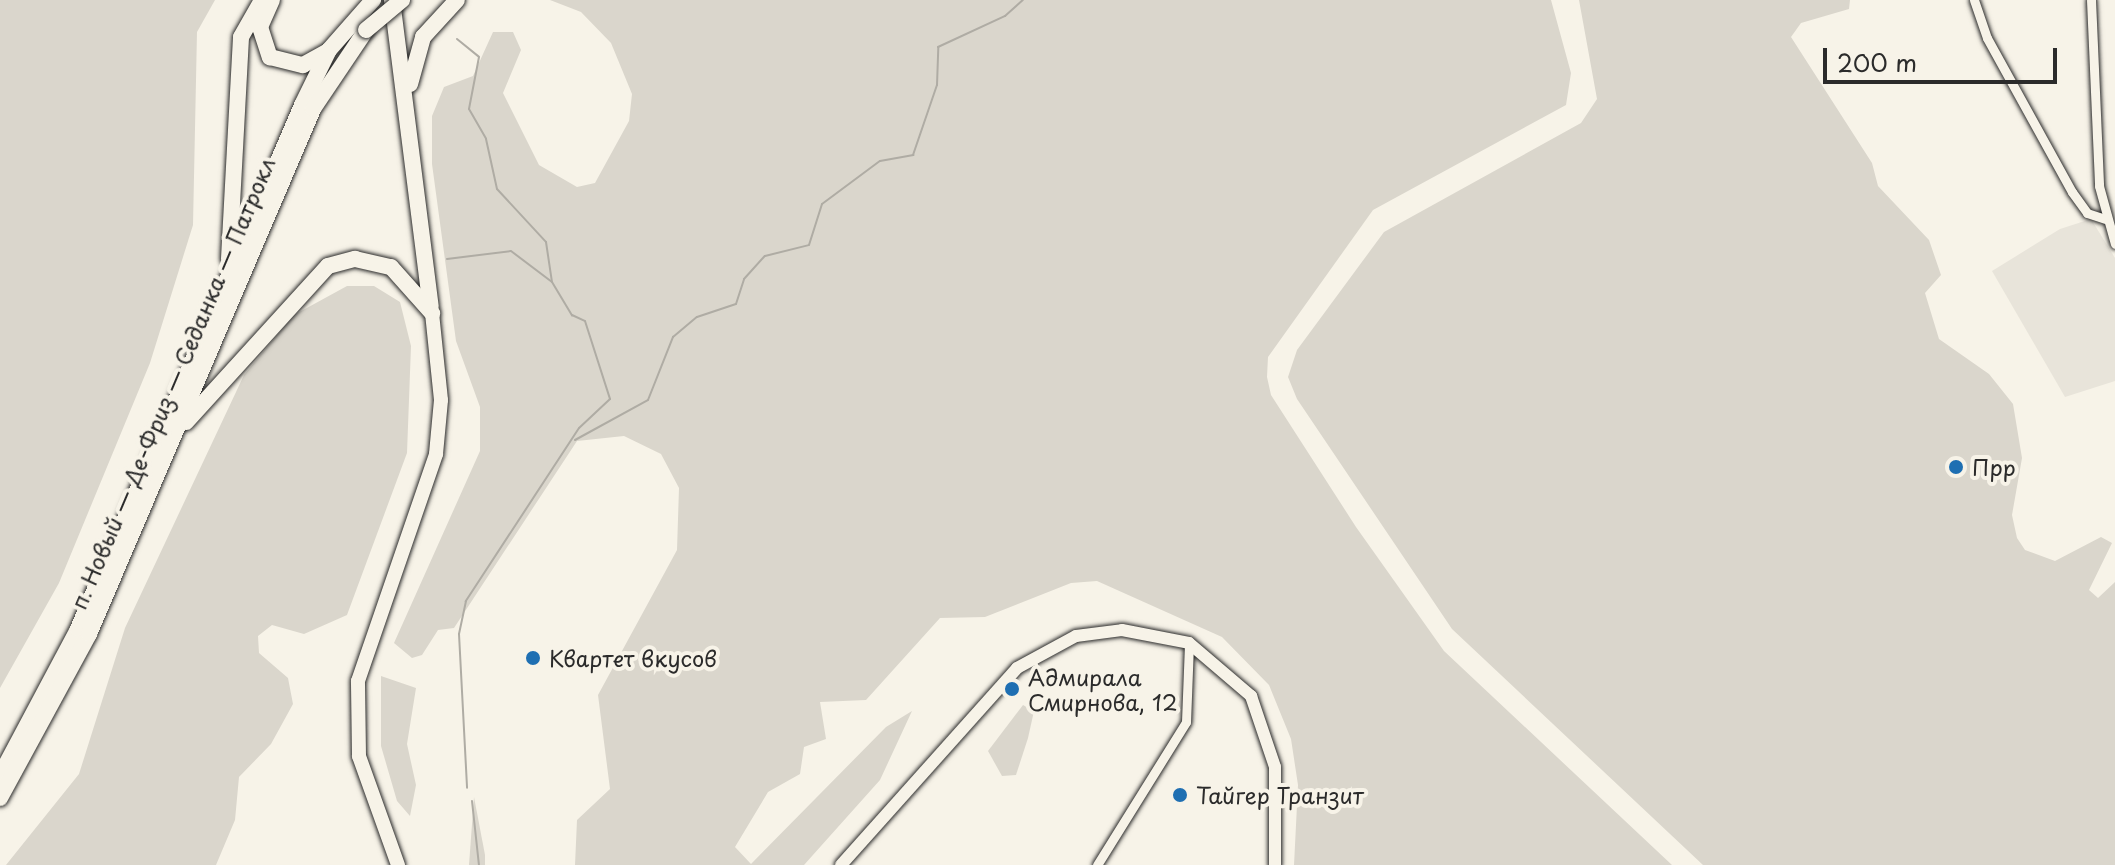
<!DOCTYPE html>
<meta charset="utf-8">
<style>
body{margin:0}
#map{position:relative;width:2115px;height:865px;overflow:hidden;background:#f7f3e8;font-family:"Playpen Sans",sans-serif}
div>[style]{position:absolute}
.built>*{inset:0;background:#e8e4da}
.green>*{inset:0;background:#dad6cc}
.stream>*{height:2px;margin:-1px;padding:0 1px;transform-origin:1px;border-radius:1px;background:#afaca4}
.roads{filter:drop-shadow(0 0 2px #2b2b2b) drop-shadow(0 0 2px #2b2b2b)}
.street>*{height:9px;margin:-4.5px;padding:0 4.5px;transform-origin:4.5px;border-radius:4.5px;background:#f7f3e8}
.secondary>*{height:12px;margin:-6px;padding:0 6px;transform-origin:6px;border-radius:6px;background:#f7f3e8}
.primary>*{height:14px;margin:-7px;padding:0 7px;transform-origin:7px;border-radius:7px;background:#f7f3e8}
.highway>*{height:16px;margin:-8px;padding:0 8px;transform-origin:8px;border-radius:8px;background:#f7f3e8}
.bridges{filter:drop-shadow(0 0 2px #2b2b2b) drop-shadow(0 0 2px #2b2b2b)}
.highway-bridge>*{height:16px;margin:-8px;padding:0 8px;transform-origin:8px;border-radius:8px;background:#f7f3e8}
.dots>*{width:22px;height:22px;translate:-50% -50%;box-sizing:border-box;border:4px solid #f7f3e8;border-radius:50%}
span{translate:-50% -50%;white-space:nowrap;text-align:center;line-height:1.15;-webkit-text-stroke:8px #f7f3e8;paint-order:stroke}
.street-label{font-size:22px;color:#2b2b2b}
.poi-label{font-size:22px;color:#2b2b2b}
.left{translate:0 -50%;text-align:left}
.scale{position:absolute;left:1823px;top:48px;width:234px;height:36px;box-sizing:border-box;border:4px solid #2b2b2b;border-top:0;padding-left:10px;font-size:24px;line-height:28px;white-space:nowrap;color:#2b2b2b;-webkit-text-stroke:6px #f7f3e8;paint-order:stroke}
</style>
<div id="map">
<div class="built">
<div style="clip-path:polygon(2091px 219px,2115px 258px,2115px 381px,2065px 397px,1992px 271px,2060px 229px)"></div>
</div>
<div class="green">
<div style="clip-path:polygon(0 0,215px 0,197px 32px,193px 225px,150px 363px,59px 583px,0 688px)"></div>
<div style="clip-path:polygon(550px 0,1551px 0,1571px 73px,1566px 105px,1373px 210px,1268px 357px,1267px 377px,1271px 395px,1356px 527px,1444px 651px,1672px 865px,1294px 865px,1298px 785px,1291px 739px,1269px 685px,1222px 637px,1097px 581px,1071px 583px,985px 617px,940px 618px,866px 700px,820px 702px,826px 739px,804px 747px,800px 774px,768px 792px,735px 847px,751px 864px,886px 727px,912px 711px,880px 780px,804px 865px,575px 865px,577px 820px,610px 789px,598px 695px,677px 550px,679px 488px,661px 454px,624px 436px,577px 441px,454px 628px,438px 630px,422px 655px,412px 658px,394px 643px,480px 451px,480px 407px,456px 341px,432px 164px,432px 116px,444px 87px,473px 76px,493px 32px,513px 32px,521px 50px,503px 93px,539px 165px,577px 187px,595px 183px,629px 121px,632px 94px,611px 43px,581px 12px)"></div>
<div style="clip-path:polygon(1579px 0,1850px 0,1849px 9px,1801px 23px,1791px 37px,1872px 163px,1878px 186px,1929px 240px,1941px 275px,1925px 293px,1939px 339px,1989px 374px,2013px 404px,2022px 458px,2012px 515px,2017px 538px,2025px 550px,2055px 561px,2101px 537px,2112px 543px,2089px 590px,2098px 598px,2115px 582px,2115px 865px,1703px 865px,1452px 629px,1297px 399px,1288px 377px,1297px 350px,1384px 232px,1581px 123px,1597px 99px)"></div>
<div style="clip-path:polygon(347px 286px,374px 286px,400px 302px,411px 346px,407px 453px,347px 615px,304px 634px,272px 625px,258px 636px,259px 653px,288px 678px,293px 704px,271px 744px,239px 777px,235px 820px,216px 865px,6px 865px,79px 774px,125px 628px,244px 375px,294px 315px)"></div>
<div style="clip-path:polygon(381px 676px,416px 688px,407px 744px,416px 785px,410px 816px,397px 801px,381px 746px)"></div>
<div style="clip-path:polygon(1023px 705px,1034px 711px,1028px 738px,1016px 775px,1002px 776px,988px 751px)"></div>
<div style="clip-path:polygon(474px 797px,485px 855px,485px 865px,469px 865px)"></div>
</div>
<div class="stream">
<div style="left:457px;top:39px;width:28px;rotate:39deg"></div>
<div style="left:479px;top:57px;width:53px;rotate:100.9deg"></div>
<div style="left:469px;top:109px;width:34px;rotate:60deg"></div>
<div style="left:486px;top:139px;width:51px;rotate:77.6deg"></div>
<div style="left:497px;top:189px;width:72px;rotate:47.2deg"></div>
<div style="left:546px;top:242px;width:40px;rotate:81.5deg"></div>
<div style="left:552px;top:282px;width:39px;rotate:59deg"></div>
<div style="left:572px;top:315px;width:14px;rotate:25deg"></div>
<div style="left:585px;top:321px;width:82px;rotate:72.2deg"></div>
<div style="left:610px;top:399px;width:42px;rotate:136.9deg"></div>
<div style="left:579px;top:428px;width:207px;rotate:123.2deg"></div>
<div style="left:466px;top:601px;width:34px;rotate:102deg"></div>
<div style="left:459px;top:634px;width:154px;rotate:87deg"></div>
<div style="left:447px;top:259px;width:64px;rotate:-7.1deg"></div>
<div style="left:511px;top:251px;width:51px;rotate:37.1deg"></div>
<div style="left:575px;top:440px;width:83px;rotate:-28.7deg"></div>
<div style="left:648px;top:400px;width:68px;rotate:-68.4deg"></div>
<div style="left:673px;top:337px;width:31px;rotate:-40deg"></div>
<div style="left:697px;top:317px;width:41px;rotate:-18.4deg"></div>
<div style="left:736px;top:304px;width:26px;rotate:-72deg"></div>
<div style="left:744px;top:279px;width:31px;rotate:-48deg"></div>
<div style="left:765px;top:256px;width:45px;rotate:-14deg"></div>
<div style="left:809px;top:245px;width:43px;rotate:-72.4deg"></div>
<div style="left:822px;top:204px;width:72px;rotate:-36.6deg"></div>
<div style="left:880px;top:161px;width:34px;rotate:-10deg"></div>
<div style="left:913px;top:155px;width:74px;rotate:-71.1deg"></div>
<div style="left:937px;top:85px;width:38px;rotate:-88deg"></div>
<div style="left:938px;top:47px;width:74px;rotate:-24.8deg"></div>
<div style="left:1005px;top:16px;width:24px;rotate:-42deg"></div>
<div style="left:472px;top:801px;width:64px;rotate:83.8deg"></div>
</div>
<div class="roads">
<div class="street">
<div style="left:1974px;top:0;width:40px;rotate:71.1deg"></div>
<div style="left:1987px;top:38px;width:176px;rotate:61.1deg"></div>
<div style="left:2072px;top:192px;width:26px;rotate:54deg"></div>
<div style="left:2087px;top:213px;width:20px;rotate:18deg"></div>
<div style="left:2091px;top:0;width:186px;rotate:87.5deg"></div>
<div style="left:2099px;top:186px;width:60px;rotate:74.6deg"></div>
<div style="left:1097px;top:865px;width:168px;rotate:-58.1deg"></div>
<div style="left:1186px;top:722px;width:79px;rotate:-87.8deg"></div>
</div>
<div class="secondary">
<div style="left:841px;top:865px;width:264px;rotate:-48.2deg"></div>
<div style="left:1017px;top:668px;width:67px;rotate:-28.5deg"></div>
<div style="left:1076px;top:636px;width:46px;rotate:-7.4deg"></div>
<div style="left:1122px;top:630px;width:68px;rotate:11deg"></div>
<div style="left:1189px;top:643px;width:82px;rotate:40.5deg"></div>
<div style="left:1251px;top:696px;width:75px;rotate:71.3deg"></div>
<div style="left:1275px;top:767px;width:98px;rotate:90deg"></div>
</div>
<div class="primary">
<div style="left:398px;top:865px;width:116px;rotate:-109.7deg"></div>
<div style="left:359px;top:756px;width:75px;rotate:-90.8deg"></div>
<div style="left:358px;top:681px;width:240px;rotate:-71deg"></div>
<div style="left:436px;top:454px;width:54px;rotate:-84.7deg"></div>
<div style="left:441px;top:400px;width:87px;rotate:-95.9deg"></div>
</div>
<div class="highway">
<div style="left:272px;top:0;width:30px;rotate:114deg"></div>
<div style="left:260px;top:27px;width:32px;rotate:72deg"></div>
<div style="left:270px;top:57px;width:34px;rotate:14deg"></div>
<div style="left:303px;top:65px;width:29px;rotate:-29deg"></div>
<div style="left:392px;top:0;width:309px;rotate:82.8deg"></div>
<div style="left:410px;top:84px;width:49px;rotate:-74.5deg"></div>
<div style="left:423px;top:37px;width:50px;rotate:-47.4deg"></div>
<div style="left:229px;top:259px;width:222px;rotate:-86.9deg"></div>
<div style="left:241px;top:37px;width:43px;rotate:-60.4deg"></div>
<div style="left:186px;top:422px;width:211px;rotate:-47.7deg"></div>
<div style="left:328px;top:266px;width:28px;rotate:-15deg"></div>
<div style="left:355px;top:259px;width:37px;rotate:13deg"></div>
<div style="left:391px;top:267px;width:62px;rotate:48.3deg"></div>
<div style="left:0;top:776px;width:166px;rotate:-62deg"></div>
<div style="left:78px;top:629px;width:570px;rotate:-66.85deg"></div>
<div style="left:302px;top:105px;width:61px;rotate:-63.9deg"></div>
<div style="left:329px;top:50px;width:67px;rotate:-48.7deg"></div>
<div style="left:0;top:798px;width:187px;rotate:-61.5deg"></div>
<div style="left:89px;top:634px;width:571px;rotate:-66.89deg"></div>
<div style="left:313px;top:109px;width:95px;rotate:-56.1deg"></div>
</div>
</div>
<div class="bridges">
<div class="highway-bridge">
<div style="left:366px;top:30px;width:47px;rotate:-39.8deg"></div>
</div>
</div>
<div class="dots">
<div style="left:1956px;top:467px;background:#1f6fb2"></div>
<div style="left:533px;top:658px;background:#1f6fb2"></div>
<div style="left:1012px;top:689px;background:#1f6fb2"></div>
<div style="left:1180px;top:795px;background:#1f6fb2"></div>
</div>
<div class="street-label">
<span style="left:172px;top:383px;rotate:-67deg">п. Новый — Де-Фриз — Седанка — Патрокл</span>
</div>
<div class="poi-label">
<span class="left" style="left:1972px;top:467px">Прр</span>
<span class="left" style="left:549px;top:658px">Квартет вкусов</span>
<span class="left" style="left:1028px;top:689px">Адмирала<br>Смирнова, 12</span>
<span class="left" style="left:1196px;top:795px">Тайгер Транзит</span>
</div>
<div class="scale">200 m</div>
</div>
